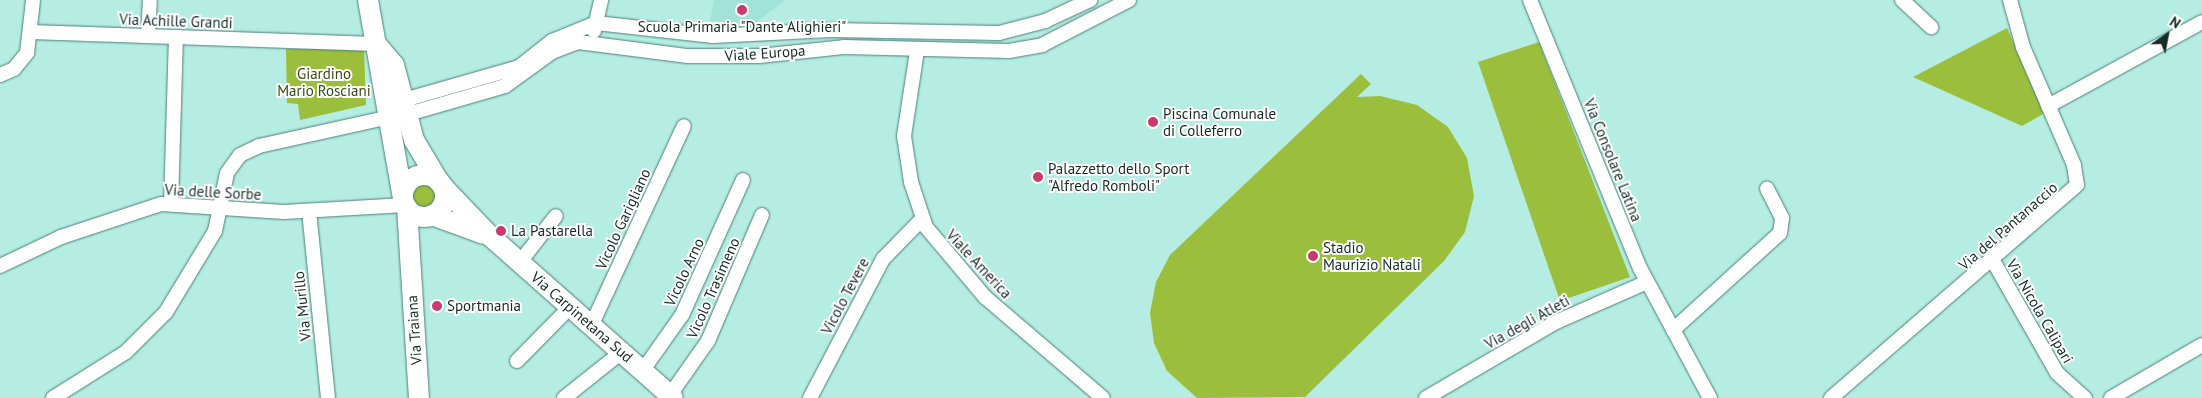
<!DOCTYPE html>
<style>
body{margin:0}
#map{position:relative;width:2202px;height:398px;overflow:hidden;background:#b5ede3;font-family:"PT Sans",sans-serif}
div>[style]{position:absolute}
.built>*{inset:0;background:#a2e3d8}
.green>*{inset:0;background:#9bbf3c}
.round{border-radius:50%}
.roads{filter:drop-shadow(0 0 1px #4b8078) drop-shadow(0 0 1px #4b8078)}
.street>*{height:14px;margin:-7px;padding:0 7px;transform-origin:7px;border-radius:7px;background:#fff}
.secondary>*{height:20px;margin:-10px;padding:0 10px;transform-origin:10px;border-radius:10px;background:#fff}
.secondary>.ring{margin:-10px;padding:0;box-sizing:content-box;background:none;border:20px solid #fff;border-radius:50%}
.dots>*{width:14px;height:14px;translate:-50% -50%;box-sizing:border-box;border:2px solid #fff;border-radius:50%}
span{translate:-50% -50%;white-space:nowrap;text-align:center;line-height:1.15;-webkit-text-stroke:4px #fff;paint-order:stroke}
.street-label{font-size:15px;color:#152b27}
.poi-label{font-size:15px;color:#152b27}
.left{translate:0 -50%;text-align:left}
.park-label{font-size:15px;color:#3b4917}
.north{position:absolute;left:2142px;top:10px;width:50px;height:50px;-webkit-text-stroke:4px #fff;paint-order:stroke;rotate:33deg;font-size:14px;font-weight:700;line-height:20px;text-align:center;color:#152b27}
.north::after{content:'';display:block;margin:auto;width:18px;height:22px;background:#152b27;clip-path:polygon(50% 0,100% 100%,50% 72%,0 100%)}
</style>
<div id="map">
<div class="built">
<div style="clip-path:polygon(714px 0,785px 0,753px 25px,710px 21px)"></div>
</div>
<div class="green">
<div style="clip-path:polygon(2007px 28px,2045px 113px,2022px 126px,1913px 77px)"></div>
<div style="clip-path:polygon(1539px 42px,1630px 277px,1560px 301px,1478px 62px)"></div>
<div style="clip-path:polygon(364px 48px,366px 105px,300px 120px,298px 104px,287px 103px,286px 49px)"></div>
<div style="clip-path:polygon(1361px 74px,1371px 84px,1357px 97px,1380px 96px,1417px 105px,1448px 127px,1467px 158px,1474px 196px,1465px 232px,1444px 261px,1305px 397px,1197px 398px,1167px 371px,1154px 343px,1150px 313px,1156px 282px,1170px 255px)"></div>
<div class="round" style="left:412px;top:184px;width:24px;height:24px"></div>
</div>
<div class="roads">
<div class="street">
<div style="left:1530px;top:0;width:290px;rotate:67.7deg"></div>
<div style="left:1640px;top:268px;width:148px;rotate:61.7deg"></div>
<div style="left:1902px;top:0;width:40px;rotate:43deg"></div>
<div style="left:594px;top:31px;width:32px;rotate:-77deg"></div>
<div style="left:31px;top:32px;width:345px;rotate:2deg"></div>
<div style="left:148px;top:36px;width:36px;rotate:-87deg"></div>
<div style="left:917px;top:51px;width:86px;rotate:98.7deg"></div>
<div style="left:904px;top:136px;width:47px;rotate:81.3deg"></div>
<div style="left:911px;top:182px;width:47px;rotate:71.6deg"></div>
<div style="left:926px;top:227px;width:92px;rotate:49.9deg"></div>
<div style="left:985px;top:297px;width:155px;rotate:40.6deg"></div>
<div style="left:0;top:75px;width:15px;rotate:-23deg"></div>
<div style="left:14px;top:69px;width:21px;rotate:-51deg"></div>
<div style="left:27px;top:53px;width:53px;rotate:-83.5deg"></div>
<div style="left:404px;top:100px;width:120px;rotate:-16deg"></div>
<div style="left:519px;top:67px;width:42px;rotate:-38.2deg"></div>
<div style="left:552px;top:41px;width:48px;rotate:-22.2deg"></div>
<div style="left:596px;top:23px;width:118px;rotate:6.3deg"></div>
<div style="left:713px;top:36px;width:118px;rotate:-2.9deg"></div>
<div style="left:831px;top:30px;width:168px;rotate:1deg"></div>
<div style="left:999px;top:33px;width:48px;rotate:-14.6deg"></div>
<div style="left:1045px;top:21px;width:50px;rotate:-25deg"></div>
<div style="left:2048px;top:106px;width:175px;rotate:-28.6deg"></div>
<div style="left:408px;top:114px;width:101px;rotate:-16.1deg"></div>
<div style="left:505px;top:86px;width:58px;rotate:-35.9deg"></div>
<div style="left:552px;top:52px;width:28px;rotate:-21deg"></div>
<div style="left:578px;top:42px;width:111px;rotate:7.3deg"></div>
<div style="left:688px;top:56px;width:71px"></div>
<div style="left:759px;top:56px;width:85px;rotate:-6deg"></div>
<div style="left:844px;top:47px;width:165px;rotate:1.4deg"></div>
<div style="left:1009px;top:51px;width:34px;rotate:-10deg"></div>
<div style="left:1042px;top:45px;width:98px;rotate:-27.3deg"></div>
<div style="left:171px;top:204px;width:167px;rotate:-88.3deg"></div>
<div style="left:309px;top:211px;width:188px;rotate:84.2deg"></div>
<div style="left:1992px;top:259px;width:131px;rotate:60.3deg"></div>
<div style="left:2057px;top:373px;width:38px;rotate:42deg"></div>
<div style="left:520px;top:262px;width:58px;rotate:-52deg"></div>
<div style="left:0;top:266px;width:68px;rotate:-25.4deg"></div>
<div style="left:61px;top:237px;width:105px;rotate:-18.3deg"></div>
<div style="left:161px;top:204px;width:123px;rotate:3.7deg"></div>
<div style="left:284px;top:212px;width:121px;rotate:-3.3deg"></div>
<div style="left:592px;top:324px;width:218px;rotate:-65.1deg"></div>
<div style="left:1673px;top:330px;width:144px;rotate:-42.2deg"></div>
<div style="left:1780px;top:233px;width:15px;rotate:-82deg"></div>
<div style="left:1782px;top:218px;width:33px;rotate:-117deg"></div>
<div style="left:517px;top:361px;width:77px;rotate:-45.5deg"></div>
<div style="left:643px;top:370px;width:67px;rotate:-54.7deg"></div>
<div style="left:682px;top:315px;width:148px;rotate:-65.7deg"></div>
<div style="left:670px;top:395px;width:66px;rotate:-54.9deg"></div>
<div style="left:708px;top:341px;width:137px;rotate:-66.8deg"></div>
<div style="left:53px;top:398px;width:86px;rotate:-32.2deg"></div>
<div style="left:126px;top:352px;width:57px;rotate:-45deg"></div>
<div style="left:166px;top:312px;width:95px;rotate:-58.8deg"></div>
<div style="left:215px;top:231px;width:59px;rotate:-78.3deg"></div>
<div style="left:227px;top:173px;width:22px;rotate:-54deg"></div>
<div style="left:240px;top:155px;width:21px;rotate:-25deg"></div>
<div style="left:259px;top:146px;width:134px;rotate:-12.5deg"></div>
<div style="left:564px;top:398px;width:75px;rotate:-38.5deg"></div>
<div style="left:810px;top:398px;width:157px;rotate:-62.3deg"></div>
<div style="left:883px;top:259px;width:57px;rotate:-45.7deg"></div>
<div style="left:1426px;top:398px;width:151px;rotate:-30.3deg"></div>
<div style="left:1556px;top:322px;width:99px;rotate:-23.7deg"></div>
<div style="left:1831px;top:398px;width:325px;rotate:-40.9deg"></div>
<div style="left:2077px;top:185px;width:20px;rotate:-99deg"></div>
<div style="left:2074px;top:165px;width:129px;rotate:-113.4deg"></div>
<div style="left:2023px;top:47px;width:49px;rotate:-105.5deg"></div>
<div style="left:2111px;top:398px;width:105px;rotate:-30.2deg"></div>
</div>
<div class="secondary">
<div style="left:368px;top:0;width:202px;rotate:80deg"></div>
<div style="left:377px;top:45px;width:26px;rotate:50deg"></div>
<div style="left:394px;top:65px;width:78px;rotate:75.1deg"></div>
<div style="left:414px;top:140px;width:49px;rotate:59.2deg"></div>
<div class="ring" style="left:403px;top:175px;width:22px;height:22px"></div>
<div style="left:443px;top:187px;width:68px;rotate:46.2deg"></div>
<div style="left:490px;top:236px;width:244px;rotate:41.5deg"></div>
<div style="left:407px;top:208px;width:190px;rotate:86.4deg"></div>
<div style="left:432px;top:215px;width:55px;rotate:20.1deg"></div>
</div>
</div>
<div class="dots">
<div style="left:742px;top:10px;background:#c83c6d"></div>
<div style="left:1153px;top:122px;background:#c83c6d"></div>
<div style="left:1038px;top:177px;background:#c83c6d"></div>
<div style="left:501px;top:231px;background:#c83c6d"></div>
<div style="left:1313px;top:256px;background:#c83c6d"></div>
<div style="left:437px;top:306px;background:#c83c6d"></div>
</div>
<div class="street-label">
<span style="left:176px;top:21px;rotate:2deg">Via Achille Grandi</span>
<span style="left:765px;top:53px;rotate:-4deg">Viale Europa</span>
<span style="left:1613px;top:160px;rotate:68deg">Via Consolare Latina</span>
<span style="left:213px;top:192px;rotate:3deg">Via delle Sorbe</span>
<span style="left:623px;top:219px;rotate:-65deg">Vicolo Garigliano</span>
<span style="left:2008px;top:226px;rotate:-41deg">Via del Pantanaccio</span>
<span style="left:979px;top:264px;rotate:47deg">Viale America</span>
<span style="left:684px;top:272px;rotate:-65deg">Vicolo Arno</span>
<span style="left:713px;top:288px;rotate:-66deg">Vicolo Trasimeno</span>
<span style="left:845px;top:296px;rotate:-62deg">Vicolo Tevere</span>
<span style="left:302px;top:306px;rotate:-96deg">Via Murillo</span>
<span style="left:2040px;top:311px;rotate:60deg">Via Nicola Calipari</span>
<span style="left:582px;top:317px;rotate:41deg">Via Carpinetana Sud</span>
<span style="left:1527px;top:322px;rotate:-29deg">Via degli Atleti</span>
<span style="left:414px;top:330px;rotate:-94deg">Via Traiana</span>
</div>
<div class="poi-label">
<span style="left:742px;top:27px">Scuola Primaria "Dante Alighieri"</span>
<span class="left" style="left:1163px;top:122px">Piscina Comunale<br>di Colleferro</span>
<span class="left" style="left:1048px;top:177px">Palazzetto dello Sport<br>"Alfredo Romboli"</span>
<span class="left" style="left:511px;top:231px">La Pastarella</span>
<span class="left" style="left:1323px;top:256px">Stadio<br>Maurizio Natali</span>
<span class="left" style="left:447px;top:306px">Sportmania</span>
</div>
<div class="park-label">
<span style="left:324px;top:82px">Giardino<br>Mario Rosciani</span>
</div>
<div class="north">N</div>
</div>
